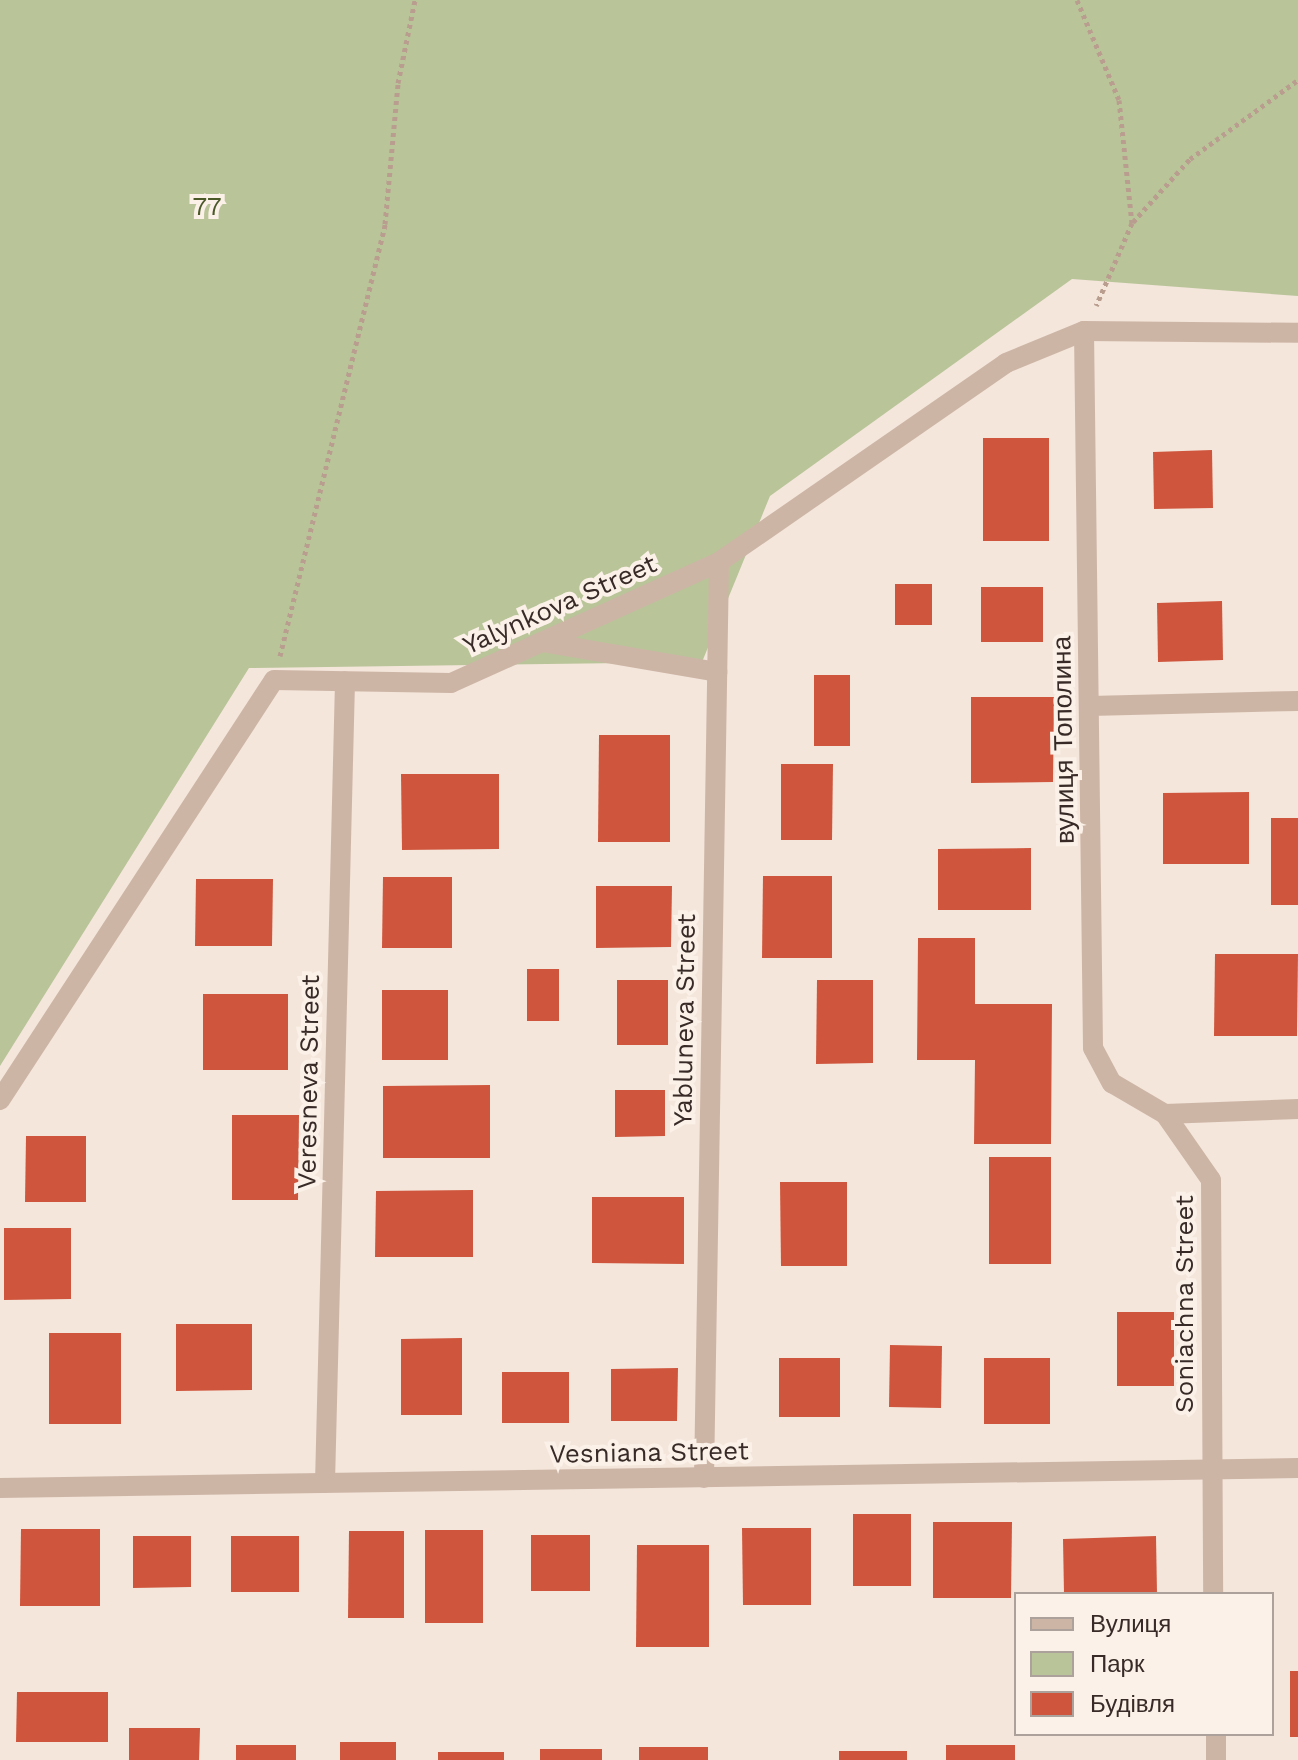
<!DOCTYPE html>
<meta charset="utf-8">
<style>
body{margin:0}
#map{position:relative;width:1298px;height:1760px;overflow:hidden;background:#f4e6db;font-family:"Work Sans",sans-serif}
div>[style]{position:absolute}
.green>*{inset:0;background:#b9c499}
.building>*{inset:0;background:#cf563d}
.path>*{height:5px;margin-top:-2.5px;transform-origin:0;background:repeating-linear-gradient(90deg,#b99e90 0 4px,transparent 0 8px)}
.street>*{height:20px;margin:-10px;padding:0 10px;transform-origin:10px;border-radius:10px;background:#cdb5a6}
span{translate:-50% -50%;white-space:nowrap;text-align:center;line-height:1.15;-webkit-text-stroke:8px #fbf1e8;paint-order:stroke}
.park-label{font-size:26px;color:#4b5929}
.street-label{font-size:26px;color:#382b27}
.legend{position:absolute;left:1014px;top:1592px;width:260px;height:144px;box-sizing:border-box;background:#fbf1e8;border:2px solid #ada29b;margin:0;padding:10px 14px;list-style:none;font-size:24px;color:#382b27}
.legend li{display:flex;align-items:center;gap:16px;height:40px}
.legend b{width:40px;border:2px solid #ada29b}
</style>
<div id="map">
<div class="green">
<div style="clip-path:polygon(0 0,1298px 0,1298px 296px,1072px 279px,770px 496px,702px 662px,249px 668px,0 1066px)"></div>
</div>
<div class="building">
<div style="clip-path:polygon(983px 438px,1049px 438px,1049px 541px,983px 541px)"></div>
<div style="clip-path:polygon(1212px 450px,1213px 508px,1154px 509px,1153px 452px)"></div>
<div style="clip-path:polygon(895px 584px,932px 584px,932px 625px,895px 625px)"></div>
<div style="clip-path:polygon(981px 587px,1043px 587px,1043px 642px,981px 642px)"></div>
<div style="clip-path:polygon(1222px 601px,1223px 660px,1158px 662px,1157px 603px)"></div>
<div style="clip-path:polygon(814px 675px,850px 675px,850px 746px,814px 746px)"></div>
<div style="clip-path:polygon(971px 697px,1054px 697px,1053px 782px,971px 783px)"></div>
<div style="clip-path:polygon(599px 735px,670px 735px,670px 842px,598px 842px)"></div>
<div style="clip-path:polygon(781px 764px,833px 764px,832px 840px,781px 840px)"></div>
<div style="clip-path:polygon(401px 774px,499px 774px,499px 849px,402px 850px)"></div>
<div style="clip-path:polygon(1249px 792px,1249px 864px,1163px 864px,1163px 793px)"></div>
<div style="clip-path:polygon(1271px 818px,1298px 818px,1298px 905px,1271px 905px)"></div>
<div style="clip-path:polygon(1031px 848px,1031px 910px,938px 910px,938px 849px)"></div>
<div style="clip-path:polygon(763px 876px,832px 876px,832px 958px,762px 958px)"></div>
<div style="clip-path:polygon(383px 877px,452px 877px,452px 948px,382px 948px)"></div>
<div style="clip-path:polygon(196px 879px,273px 879px,272px 946px,195px 946px)"></div>
<div style="clip-path:polygon(596px 886px,672px 886px,671px 947px,596px 948px)"></div>
<div style="clip-path:polygon(918px 938px,975px 938px,975px 1004px,1052px 1004px,1051px 1144px,974px 1144px,975px 1060px,917px 1060px)"></div>
<div style="clip-path:polygon(1215px 954px,1298px 954px,1297px 1036px,1214px 1036px)"></div>
<div style="clip-path:polygon(527px 969px,559px 969px,559px 1021px,527px 1021px)"></div>
<div style="clip-path:polygon(617px 980px,668px 980px,668px 1045px,617px 1045px)"></div>
<div style="clip-path:polygon(817px 980px,873px 980px,873px 1063px,816px 1064px)"></div>
<div style="clip-path:polygon(382px 990px,448px 990px,448px 1060px,382px 1060px)"></div>
<div style="clip-path:polygon(203px 994px,288px 994px,288px 1070px,203px 1070px)"></div>
<div style="clip-path:polygon(490px 1085px,490px 1158px,383px 1158px,383px 1086px)"></div>
<div style="clip-path:polygon(615px 1090px,665px 1090px,665px 1136px,615px 1137px)"></div>
<div style="clip-path:polygon(232px 1115px,299px 1115px,298px 1200px,232px 1200px)"></div>
<div style="clip-path:polygon(26px 1136px,86px 1136px,86px 1202px,25px 1202px)"></div>
<div style="clip-path:polygon(989px 1157px,1051px 1157px,1051px 1264px,989px 1264px)"></div>
<div style="clip-path:polygon(780px 1182px,847px 1182px,847px 1266px,781px 1266px)"></div>
<div style="clip-path:polygon(473px 1190px,473px 1257px,375px 1257px,376px 1191px)"></div>
<div style="clip-path:polygon(592px 1197px,684px 1197px,684px 1264px,592px 1263px)"></div>
<div style="clip-path:polygon(4px 1228px,71px 1228px,71px 1299px,4px 1300px)"></div>
<div style="clip-path:polygon(1117px 1312px,1174px 1312px,1174px 1386px,1117px 1386px)"></div>
<div style="clip-path:polygon(176px 1324px,252px 1324px,252px 1390px,176px 1391px)"></div>
<div style="clip-path:polygon(49px 1333px,121px 1333px,121px 1424px,49px 1424px)"></div>
<div style="clip-path:polygon(462px 1338px,462px 1415px,401px 1415px,401px 1339px)"></div>
<div style="clip-path:polygon(890px 1345px,942px 1346px,941px 1408px,889px 1407px)"></div>
<div style="clip-path:polygon(779px 1358px,840px 1358px,840px 1417px,779px 1417px)"></div>
<div style="clip-path:polygon(984px 1358px,1050px 1358px,1050px 1424px,984px 1424px)"></div>
<div style="clip-path:polygon(678px 1368px,677px 1421px,611px 1421px,611px 1369px)"></div>
<div style="clip-path:polygon(502px 1372px,569px 1372px,569px 1423px,502px 1423px)"></div>
<div style="clip-path:polygon(853px 1514px,911px 1514px,911px 1586px,853px 1586px)"></div>
<div style="clip-path:polygon(933px 1522px,1012px 1522px,1011px 1598px,933px 1598px)"></div>
<div style="clip-path:polygon(742px 1528px,811px 1528px,811px 1605px,743px 1605px)"></div>
<div style="clip-path:polygon(21px 1529px,100px 1529px,100px 1606px,20px 1606px)"></div>
<div style="clip-path:polygon(425px 1530px,483px 1530px,483px 1623px,425px 1623px)"></div>
<div style="clip-path:polygon(349px 1531px,404px 1531px,404px 1618px,348px 1618px)"></div>
<div style="clip-path:polygon(531px 1535px,590px 1535px,590px 1591px,531px 1591px)"></div>
<div style="clip-path:polygon(133px 1536px,191px 1536px,191px 1587px,133px 1588px)"></div>
<div style="clip-path:polygon(231px 1536px,299px 1536px,299px 1592px,231px 1592px)"></div>
<div style="clip-path:polygon(1156px 1536px,1157px 1594px,1064px 1594px,1063px 1539px)"></div>
<div style="clip-path:polygon(637px 1545px,709px 1545px,709px 1647px,636px 1647px)"></div>
<div style="clip-path:polygon(1290px 1671px,1298px 1671px,1298px 1737px,1290px 1737px)"></div>
<div style="clip-path:polygon(17px 1692px,108px 1692px,108px 1742px,16px 1742px)"></div>
<div style="clip-path:polygon(129px 1728px,200px 1728px,199px 1760px,129px 1760px)"></div>
<div style="clip-path:polygon(340px 1742px,396px 1742px,396px 1760px,340px 1760px)"></div>
<div style="clip-path:polygon(236px 1745px,296px 1745px,296px 1760px,236px 1760px)"></div>
<div style="clip-path:polygon(946px 1745px,1015px 1745px,1015px 1760px,946px 1760px)"></div>
<div style="clip-path:polygon(639px 1747px,708px 1747px,708px 1760px,639px 1760px)"></div>
<div style="clip-path:polygon(540px 1749px,602px 1749px,602px 1760px,540px 1760px)"></div>
<div style="clip-path:polygon(839px 1751px,907px 1751px,907px 1760px,839px 1760px)"></div>
<div style="clip-path:polygon(438px 1752px,504px 1752px,504px 1760px,438px 1760px)"></div>
</div>
<div class="path">
<div style="left:1077px;top:0;width:108px;rotate:67.2deg"></div>
<div style="left:1119px;top:100px;width:124px;rotate:84deg"></div>
<div style="left:1132px;top:223px;width:90px;rotate:113.4deg"></div>
<div style="left:1133px;top:222px;width:85px;rotate:-47.9deg"></div>
<div style="left:1190px;top:159px;width:134px;rotate:-36.2deg"></div>
<div style="left:280px;top:656px;width:445px;rotate:-76.3deg"></div>
<div style="left:385px;top:224px;width:142px;rotate:-84.7deg"></div>
<div style="left:398px;top:83px;width:85px;rotate:-78.4deg"></div>
</div>
<div class="street">
<div style="left:1084px;top:331px;width:717px;rotate:89.28deg"></div>
<div style="left:1093px;top:1048px;width:40px;rotate:62deg"></div>
<div style="left:1112px;top:1083px;width:61px;rotate:30.3deg"></div>
<div style="left:1165px;top:1114px;width:80px;rotate:55.1deg"></div>
<div style="left:1211px;top:1180px;width:414px;rotate:89.7deg"></div>
<div style="left:542px;top:642px;width:178px;rotate:9.7deg"></div>
<div style="left:1090px;top:706px;width:208px;rotate:-1.4deg"></div>
<div style="left:0;top:1100px;width:501px;rotate:-56.88deg"></div>
<div style="left:274px;top:680px;width:177px;rotate:1deg"></div>
<div style="left:451px;top:683px;width:294px;rotate:-24.3deg"></div>
<div style="left:719px;top:562px;width:349px;rotate:-34.7deg"></div>
<div style="left:1006px;top:363px;width:84px;rotate:-22.3deg"></div>
<div style="left:1084px;top:331px;width:214px;rotate:0.5deg"></div>
<div style="left:1165px;top:1114px;width:133px;rotate:-2.2deg"></div>
<div style="left:704px;top:1478px;width:916px;rotate:-89.06deg"></div>
<div style="left:325px;top:1483px;width:802px;rotate:-88.57deg"></div>
<div style="left:0;top:1488px;width:1298px;rotate:-0.88deg"></div>
<div style="left:1216px;top:1734px;width:26px;rotate:90deg"></div>
</div>
<div class="park-label">
<span style="left:207px;top:207px">77</span>
</div>
<div class="street-label">
<span style="left:560px;top:605px;rotate:-24deg">Yalynkova Street</span>
<span style="left:1064px;top:740px;rotate:-91deg">вулиця Тополина</span>
<span style="left:685px;top:1020px;rotate:-89deg">Yabluneva Street</span>
<span style="left:309px;top:1082px;rotate:-89deg">Veresneva Street</span>
<span style="left:1185px;top:1304px;rotate:-90deg">Soniachna Street</span>
<span style="left:649px;top:1453px;rotate:-1deg">Vesniana Street</span>
</div>
<ul class="legend">
<li><b style="height:10px;background:#cdb5a6"></b>Вулиця</li>
<li><b style="height:22px;background:#b9c499"></b>Парк</li>
<li><b style="height:22px;background:#cf563d"></b>Будівля</li>
</ul>
</div>
